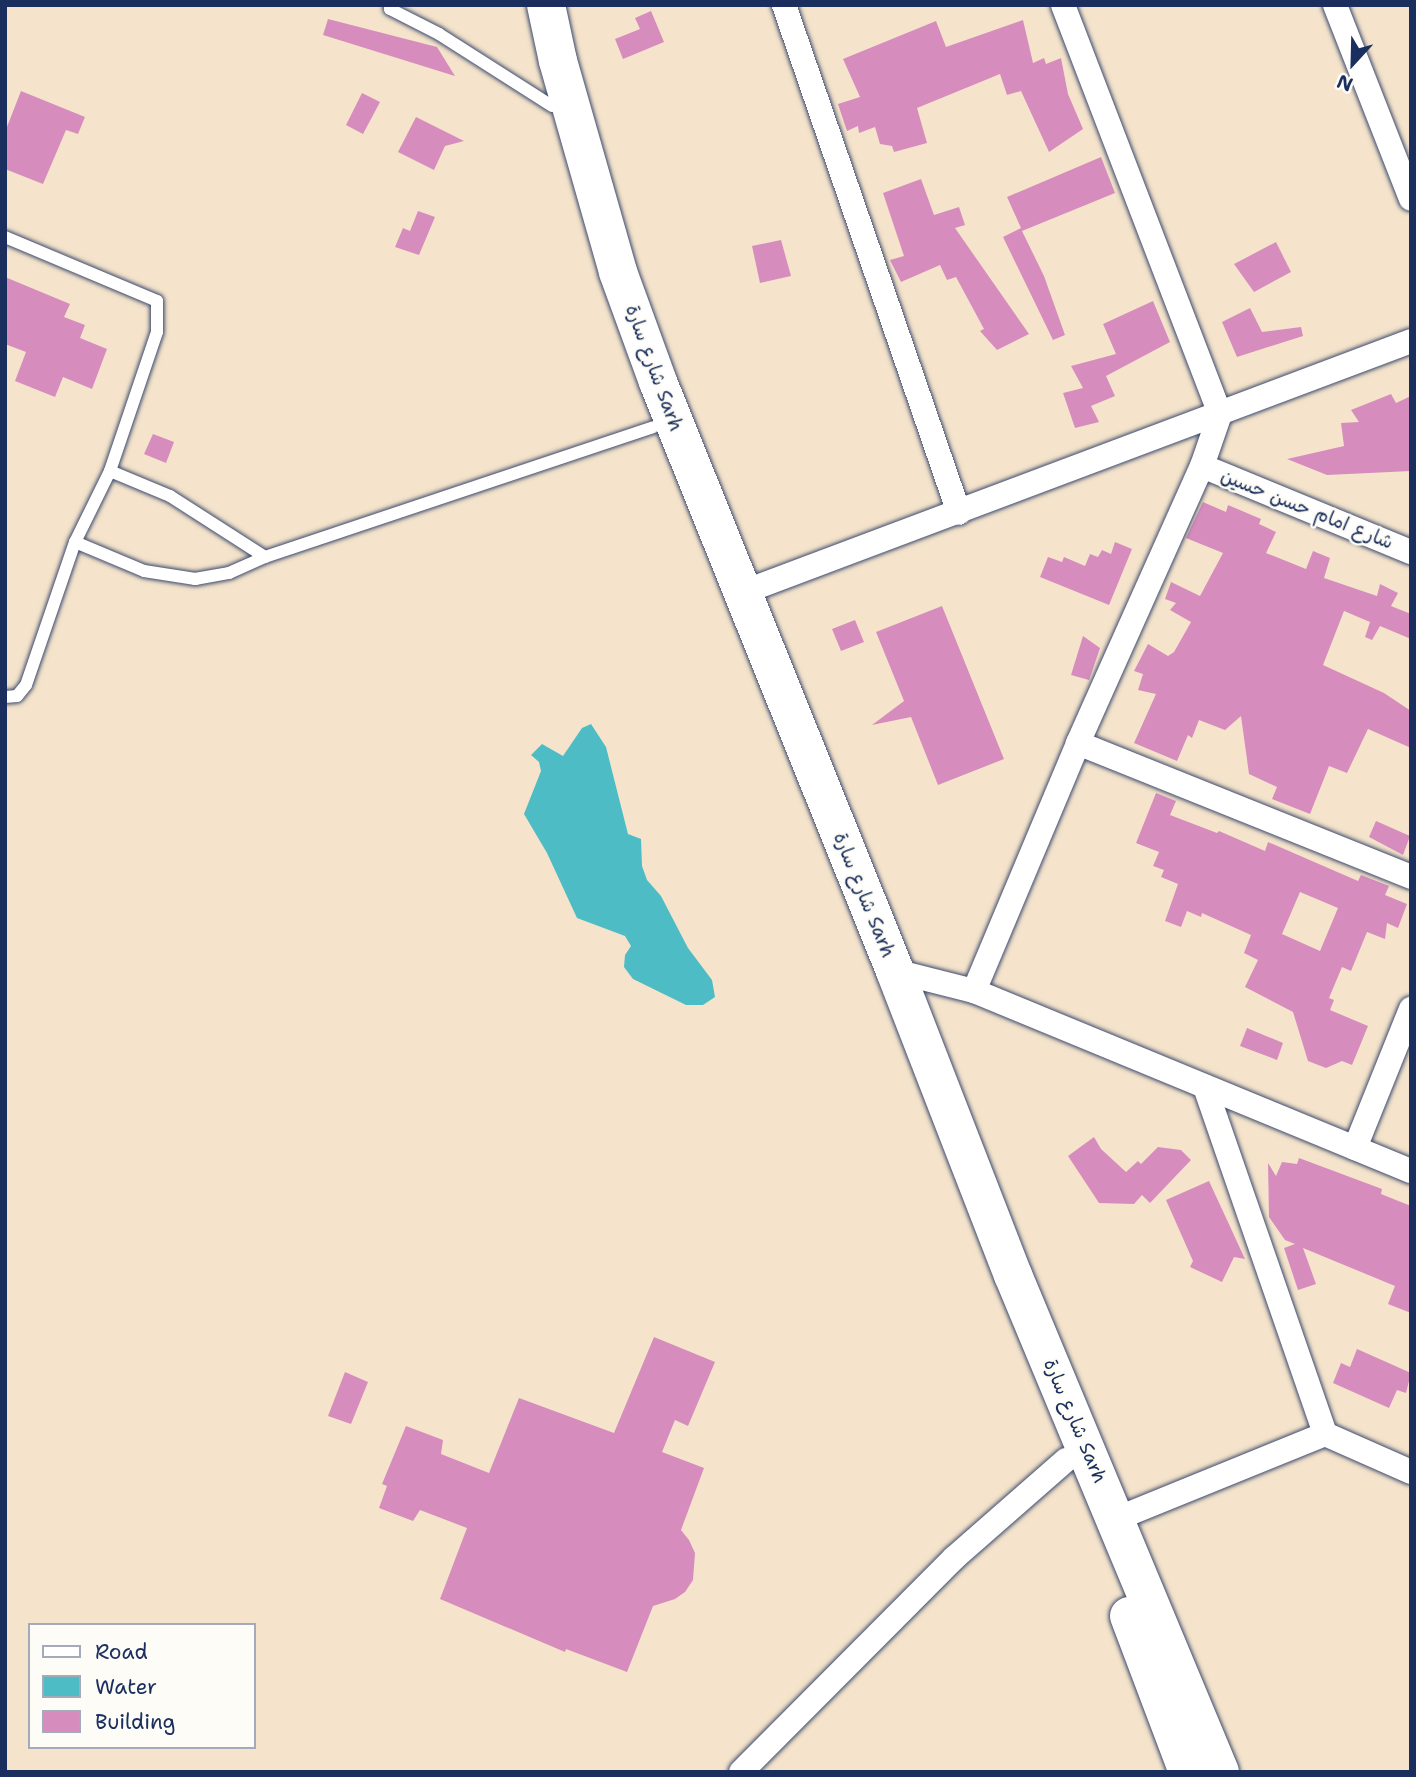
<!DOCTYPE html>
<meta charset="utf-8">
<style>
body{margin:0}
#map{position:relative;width:1416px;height:1777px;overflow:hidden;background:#f5e4cb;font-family:"Shantell Sans","Playpen Sans Arabic",sans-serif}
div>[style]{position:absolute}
.water>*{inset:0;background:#4ebcc5}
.building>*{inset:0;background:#d68dbe}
.roads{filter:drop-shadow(0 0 2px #3c4a6e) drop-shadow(0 0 2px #3c4a6e)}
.lane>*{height:12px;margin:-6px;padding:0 6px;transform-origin:6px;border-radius:6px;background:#fff}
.street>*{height:24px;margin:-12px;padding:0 12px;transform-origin:12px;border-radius:12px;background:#fff}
.highway>*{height:38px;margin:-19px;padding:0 19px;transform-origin:19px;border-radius:19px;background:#fff}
span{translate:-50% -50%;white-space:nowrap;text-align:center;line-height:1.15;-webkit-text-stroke:5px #fdfcf7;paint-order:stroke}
.street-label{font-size:19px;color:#1b2f5e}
.frame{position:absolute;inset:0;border:7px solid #1b2f5e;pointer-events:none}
.legend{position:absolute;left:28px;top:1623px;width:228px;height:126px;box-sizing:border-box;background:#fdfcf7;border:2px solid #a3aaba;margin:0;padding:9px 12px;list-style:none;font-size:21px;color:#1b2f5e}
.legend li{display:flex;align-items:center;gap:14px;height:35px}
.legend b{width:35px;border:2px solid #a3aaba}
.north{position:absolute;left:1318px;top:28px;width:70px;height:70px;-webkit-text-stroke:5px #fdfcf7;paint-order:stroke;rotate:202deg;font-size:19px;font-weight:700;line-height:28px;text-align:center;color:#1b2f5e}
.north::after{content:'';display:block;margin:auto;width:24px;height:32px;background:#1b2f5e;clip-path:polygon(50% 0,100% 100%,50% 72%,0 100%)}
</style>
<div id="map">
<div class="water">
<div style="clip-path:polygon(591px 724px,606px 747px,628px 834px,641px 839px,642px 866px,647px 880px,661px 896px,688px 948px,712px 980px,715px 997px,703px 1005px,686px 1005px,633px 979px,624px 967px,625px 955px,631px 946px,625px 936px,577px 918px,547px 853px,524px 814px,541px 771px,539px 762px,531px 755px,542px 744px,563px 756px,582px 728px)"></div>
</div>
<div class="building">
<div style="clip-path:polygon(651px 11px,664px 42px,623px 59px,615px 39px,640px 29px,635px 18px)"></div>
<div style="clip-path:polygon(328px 19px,437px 47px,455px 76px,323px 35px)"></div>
<div style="clip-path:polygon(1023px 20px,1033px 63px,1044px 58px,1046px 64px,1061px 58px,1068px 94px,1083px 129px,1049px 152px,1021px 91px,1007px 95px,1000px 74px,917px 108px,927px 143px,894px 152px,892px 146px,880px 144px,875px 127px,859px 133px,858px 126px,847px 131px,838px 104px,860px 97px,843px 59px,936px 21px,946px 47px)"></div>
<div style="clip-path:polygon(21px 91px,85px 117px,78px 134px,66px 130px,43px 184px,5px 169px,5px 132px)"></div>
<div style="clip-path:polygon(362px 93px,380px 102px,363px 134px,346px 125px)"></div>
<div style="clip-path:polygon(416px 117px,464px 141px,445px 146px,434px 170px,398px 152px)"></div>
<div style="clip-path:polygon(1101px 157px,1115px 193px,1022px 231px,1044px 276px,1065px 335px,1053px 340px,1003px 237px,1021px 228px,1007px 197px)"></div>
<div style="clip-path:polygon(921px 179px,934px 215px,959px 207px,965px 225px,955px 228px,1029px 334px,997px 350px,980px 331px,984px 329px,956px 277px,947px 280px,940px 265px,901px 282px,890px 260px,904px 256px,883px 193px)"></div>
<div style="clip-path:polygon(418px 211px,435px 217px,419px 255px,395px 247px,403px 228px,410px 231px)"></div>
<div style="clip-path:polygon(781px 240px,791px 276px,760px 283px,752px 246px)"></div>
<div style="clip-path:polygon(1276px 242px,1291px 272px,1254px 292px,1234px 264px)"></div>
<div style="clip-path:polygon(5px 277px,70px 304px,64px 317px,85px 325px,80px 338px,107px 349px,92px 389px,63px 377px,55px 397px,15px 381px,26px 352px,5px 344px)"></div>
<div style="clip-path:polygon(1153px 301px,1170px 342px,1106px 376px,1115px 396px,1091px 406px,1099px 422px,1075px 428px,1063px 393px,1083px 388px,1071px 366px,1116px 354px,1103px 324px)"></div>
<div style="clip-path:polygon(1250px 308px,1262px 332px,1301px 327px,1303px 336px,1237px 357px,1222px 322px)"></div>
<div style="clip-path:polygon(1391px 394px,1396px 403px,1411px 396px,1411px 471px,1327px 475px,1287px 459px,1344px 446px,1341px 423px,1359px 422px,1351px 410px)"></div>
<div style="clip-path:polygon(153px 434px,174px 442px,166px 463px,144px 454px)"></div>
<div style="clip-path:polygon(1203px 502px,1226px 512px,1228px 505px,1261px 519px,1259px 524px,1276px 532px,1266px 553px,1306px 569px,1313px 551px,1330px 558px,1324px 578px,1377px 596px,1380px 584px,1398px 593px,1391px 606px,1411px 614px,1411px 639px,1380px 626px,1372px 640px,1365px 637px,1370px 622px,1344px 611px,1323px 665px,1384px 693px,1411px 711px,1411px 748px,1368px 729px,1347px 773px,1329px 766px,1310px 814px,1272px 799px,1277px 787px,1249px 774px,1241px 716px,1225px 730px,1199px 720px,1192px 738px,1188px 735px,1177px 761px,1134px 743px,1156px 694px,1138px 690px,1143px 674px,1134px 671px,1148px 644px,1168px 656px,1174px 652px,1191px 622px,1170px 610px,1176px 603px,1165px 599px,1171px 582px,1200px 596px,1223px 553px,1186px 538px)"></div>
<div style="clip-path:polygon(1115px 542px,1132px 549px,1109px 605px,1040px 577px,1048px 557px,1062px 562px,1064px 557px,1085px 566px,1090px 554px,1098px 557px,1102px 550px,1111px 554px)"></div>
<div style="clip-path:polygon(942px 606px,1004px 759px,938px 785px,911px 717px,872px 725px,904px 701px,876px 632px)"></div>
<div style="clip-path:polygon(855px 620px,864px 642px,841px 651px,832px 629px)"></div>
<div style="clip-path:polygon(1083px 636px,1100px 648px,1089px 680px,1071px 675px)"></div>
<div style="clip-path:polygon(evenodd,1156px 793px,1176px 801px,1170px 815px,1217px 833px,1219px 831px,1265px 851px,1268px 842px,1358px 881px,1361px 875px,1389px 886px,1385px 895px,1407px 904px,1398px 928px,1387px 923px,1385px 939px,1367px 932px,1351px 971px,1342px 967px,1329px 998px,1334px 1000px,1330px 1010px,1368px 1026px,1352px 1065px,1342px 1061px,1326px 1068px,1308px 1061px,1293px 1012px,1245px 987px,1258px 960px,1244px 953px,1251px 935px,1202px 913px,1201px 917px,1187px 911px,1181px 927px,1165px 921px,1178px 884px,1161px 877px,1164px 870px,1153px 866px,1159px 852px,1136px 843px,1156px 793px,1300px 892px,1338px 908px,1320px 951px,1282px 934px,1300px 892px)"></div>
<div style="clip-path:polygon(1376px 821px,1410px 836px,1403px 855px,1369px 837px)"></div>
<div style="clip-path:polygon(1247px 1028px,1283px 1043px,1277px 1060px,1240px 1046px)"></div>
<div style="clip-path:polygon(1094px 1137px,1101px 1149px,1126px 1172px,1138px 1161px,1141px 1164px,1158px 1147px,1181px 1150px,1191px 1160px,1150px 1203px,1142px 1195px,1134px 1204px,1099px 1203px,1068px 1156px)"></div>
<div style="clip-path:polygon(1299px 1158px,1382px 1189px,1381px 1194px,1411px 1206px,1411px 1313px,1388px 1304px,1395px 1286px,1303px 1248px,1316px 1284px,1298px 1290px,1284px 1248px,1295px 1244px,1285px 1240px,1269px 1217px,1268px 1163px,1276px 1176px,1282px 1162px,1297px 1164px)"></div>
<div style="clip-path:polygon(1209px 1181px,1245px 1259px,1234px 1257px,1222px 1282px,1190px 1267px,1193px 1261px,1166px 1200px)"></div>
<div style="clip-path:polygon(654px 1337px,715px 1362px,688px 1426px,675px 1420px,662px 1452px,704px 1468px,681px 1530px,689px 1540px,695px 1553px,693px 1580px,685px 1592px,675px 1599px,653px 1606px,627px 1672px,566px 1649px,565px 1652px,440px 1599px,467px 1528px,420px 1510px,413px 1521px,379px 1508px,387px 1486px,382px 1484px,406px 1426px,443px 1440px,441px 1454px,489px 1473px,519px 1398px,614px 1433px)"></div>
<div style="clip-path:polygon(1357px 1349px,1411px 1373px,1406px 1393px,1397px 1390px,1389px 1408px,1333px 1383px,1341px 1363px,1350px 1367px)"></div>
<div style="clip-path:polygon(345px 1372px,368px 1382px,351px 1424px,328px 1416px)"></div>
</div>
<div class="roads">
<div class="lane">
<div style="left:390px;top:5px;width:4px;rotate:90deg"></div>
<div style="left:390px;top:9px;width:55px;rotate:27deg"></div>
<div style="left:439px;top:34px;width:134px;rotate:32.5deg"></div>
<div style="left:5px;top:237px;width:165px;rotate:22.8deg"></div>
<div style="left:157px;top:301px;width:31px;rotate:90deg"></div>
<div style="left:157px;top:332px;width:147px;rotate:108.7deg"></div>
<div style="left:110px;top:471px;width:79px;rotate:116.2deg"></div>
<div style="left:75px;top:542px;width:151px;rotate:108.9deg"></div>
<div style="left:26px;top:685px;width:14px;rotate:129deg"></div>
<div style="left:17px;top:696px;width:12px;rotate:175deg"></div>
<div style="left:110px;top:471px;width:65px;rotate:22.6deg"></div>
<div style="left:170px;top:496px;width:113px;rotate:32.7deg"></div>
<div style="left:75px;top:542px;width:75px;rotate:22.8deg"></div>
<div style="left:144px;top:571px;width:52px;rotate:8.9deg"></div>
<div style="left:195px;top:579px;width:35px;rotate:-10deg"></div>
<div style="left:229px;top:573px;width:39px;rotate:-24deg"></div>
<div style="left:265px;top:557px;width:409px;rotate:-18.5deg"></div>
</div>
<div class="street">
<div style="left:784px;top:5px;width:537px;rotate:70.99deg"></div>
<div style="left:1335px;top:5px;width:208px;rotate:68.6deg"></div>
<div style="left:1202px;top:466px;width:226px;rotate:22.4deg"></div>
<div style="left:741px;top:593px;width:716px;rotate:-20.61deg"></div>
<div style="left:1078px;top:743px;width:359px;rotate:21.9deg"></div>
<div style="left:895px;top:971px;width:81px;rotate:14.2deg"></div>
<div style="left:974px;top:991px;width:473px;rotate:22.4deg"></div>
<div style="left:974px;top:991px;width:269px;rotate:-67.2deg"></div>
<div style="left:1078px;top:743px;width:303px;rotate:-65.9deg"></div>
<div style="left:1202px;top:466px;width:55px;rotate:-70.9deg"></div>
<div style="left:1220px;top:414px;width:438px;rotate:-111deg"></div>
<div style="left:1205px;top:1087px;width:367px;rotate:70.9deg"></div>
<div style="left:1355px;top:1148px;width:150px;rotate:-68.1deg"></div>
<div style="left:1116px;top:1519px;width:226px;rotate:-22.1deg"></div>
<div style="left:1325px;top:1434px;width:94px;rotate:23.8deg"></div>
<div style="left:741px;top:1772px;width:302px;rotate:-45.1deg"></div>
<div style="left:954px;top:1558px;width:149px;rotate:-41.2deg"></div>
</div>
<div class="highway">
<div style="left:546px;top:5px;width:57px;rotate:77.9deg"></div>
<div style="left:558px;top:61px;width:219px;rotate:74.1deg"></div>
<div style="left:618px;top:272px;width:117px;rotate:70deg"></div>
<div style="left:658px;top:382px;width:635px;rotate:68.08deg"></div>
<div style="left:895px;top:971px;width:326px;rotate:68.8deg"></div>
<div style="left:1013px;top:1275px;width:538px;rotate:67.39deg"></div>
<div style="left:1129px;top:1616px;width:167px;rotate:69.3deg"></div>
</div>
</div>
<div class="street-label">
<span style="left:654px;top:368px;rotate:70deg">شارع سارة Sarh</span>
<span style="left:1307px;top:509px;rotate:22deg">شارع امام حسن حسين</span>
<span style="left:864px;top:895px;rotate:68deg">شارع سارة Sarh</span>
<span style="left:1075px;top:1421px;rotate:67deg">شارع سارة Sarh</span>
</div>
<div class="frame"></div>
<ul class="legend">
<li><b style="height:9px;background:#fff"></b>Road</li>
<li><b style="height:19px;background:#4ebcc5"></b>Water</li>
<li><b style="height:19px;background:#d68dbe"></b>Building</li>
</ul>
<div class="north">N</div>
</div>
